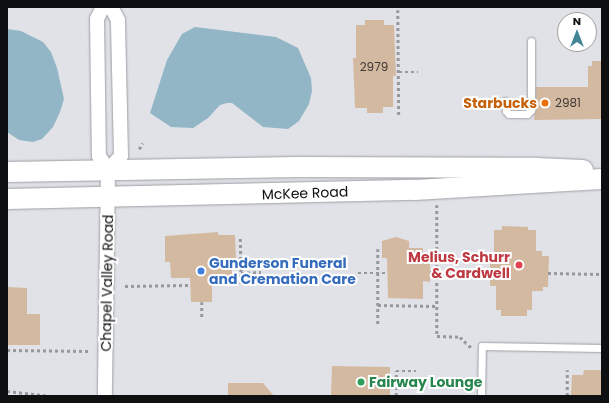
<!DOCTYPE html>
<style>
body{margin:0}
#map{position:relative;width:609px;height:403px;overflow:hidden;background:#e0e2e8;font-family:Poppins,sans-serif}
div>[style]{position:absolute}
.water>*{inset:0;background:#92b6c6}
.building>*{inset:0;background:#d4b9a1}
.path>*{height:2.5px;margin-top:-1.25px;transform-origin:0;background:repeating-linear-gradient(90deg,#96989d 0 3px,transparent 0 6px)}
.roads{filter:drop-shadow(0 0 1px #9ea0a5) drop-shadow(0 0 1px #9ea0a5)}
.service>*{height:7px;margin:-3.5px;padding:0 3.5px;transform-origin:3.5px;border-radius:3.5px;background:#fff}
.minor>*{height:14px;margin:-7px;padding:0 7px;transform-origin:7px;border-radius:7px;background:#fff}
.secondary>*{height:20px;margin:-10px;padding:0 10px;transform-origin:10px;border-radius:10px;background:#fff}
.dots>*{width:11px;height:11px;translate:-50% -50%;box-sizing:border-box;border:2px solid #fff;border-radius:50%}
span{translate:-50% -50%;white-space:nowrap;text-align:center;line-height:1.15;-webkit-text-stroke:4px #fff;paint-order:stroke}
.number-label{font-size:12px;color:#403a35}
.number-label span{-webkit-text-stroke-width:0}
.food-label{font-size:14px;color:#c56008;font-weight:700}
.right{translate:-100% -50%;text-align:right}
.street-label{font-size:14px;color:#0e0f11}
.health-label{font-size:14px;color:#be3a42;font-weight:700}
.shop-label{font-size:14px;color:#366cbe;font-weight:700}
.left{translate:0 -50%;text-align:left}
.leisure-label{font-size:14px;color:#27864d;font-weight:700}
.frame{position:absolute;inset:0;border:8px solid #0e0f11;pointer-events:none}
.north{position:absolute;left:557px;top:12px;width:40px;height:40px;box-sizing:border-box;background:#fff;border:1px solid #9f9fa0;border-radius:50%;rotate:0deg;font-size:11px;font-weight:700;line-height:16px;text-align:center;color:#0e0f11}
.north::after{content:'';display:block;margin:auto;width:14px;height:18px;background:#438596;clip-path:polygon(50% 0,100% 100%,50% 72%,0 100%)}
</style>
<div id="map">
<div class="water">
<div style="clip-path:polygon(195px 27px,276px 37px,298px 48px,311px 78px,312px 91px,309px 104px,299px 121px,288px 129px,263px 127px,232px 103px,227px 103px,220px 105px,208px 118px,193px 128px,171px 127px,150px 113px,167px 60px,182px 34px)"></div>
<div style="clip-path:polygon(7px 29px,21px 31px,43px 42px,51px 52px,57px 68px,64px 99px,60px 112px,53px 127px,42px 139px,33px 142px,19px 140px,7px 132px)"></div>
</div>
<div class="building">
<div style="clip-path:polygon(365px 20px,384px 20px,384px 25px,394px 25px,396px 76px,393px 76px,393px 107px,383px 107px,383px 113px,367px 113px,367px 108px,355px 108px,353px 58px,356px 58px,356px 25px,365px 25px)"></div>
<div style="clip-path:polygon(592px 61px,602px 61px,602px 119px,534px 120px,536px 87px,588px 87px,588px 66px,592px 66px)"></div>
<div style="clip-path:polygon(502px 226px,528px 227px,528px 230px,536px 230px,536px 251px,542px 251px,542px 256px,549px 256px,548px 287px,543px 287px,543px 291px,532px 291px,532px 310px,527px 310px,527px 316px,501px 316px,501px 310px,496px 310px,496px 286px,490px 286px,490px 256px,494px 256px,494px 230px,502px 230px)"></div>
<div style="clip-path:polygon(218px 232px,218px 235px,235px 235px,236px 261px,232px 261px,232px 277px,212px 277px,212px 302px,191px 302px,190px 278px,171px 278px,170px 262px,165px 262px,165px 236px)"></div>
<div style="clip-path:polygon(396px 237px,409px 241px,409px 248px,423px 248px,423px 262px,430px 262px,430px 282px,423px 281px,423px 299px,388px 298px,387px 258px,382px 258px,382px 241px)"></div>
<div style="clip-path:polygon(7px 287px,27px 288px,27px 314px,40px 314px,40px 345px,7px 345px)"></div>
<div style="clip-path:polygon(332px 366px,390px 367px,390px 396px,331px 396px)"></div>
<div style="clip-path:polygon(584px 370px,602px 370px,602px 396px,571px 396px,572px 375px,583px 375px)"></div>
<div style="clip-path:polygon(228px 383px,263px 383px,274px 396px,228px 396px)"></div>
</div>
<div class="path">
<div style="left:398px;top:10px;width:106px;rotate:89.5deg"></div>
<div style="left:399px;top:72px;width:19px"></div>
<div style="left:139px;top:149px;width:7px;rotate:-56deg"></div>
<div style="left:437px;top:205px;width:131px;rotate:90deg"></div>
<div style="left:437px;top:336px;width:23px;rotate:2deg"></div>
<div style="left:460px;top:337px;width:16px;rotate:43deg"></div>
<div style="left:378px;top:249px;width:76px;rotate:90deg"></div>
<div style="left:430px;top:272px;width:27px"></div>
<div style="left:241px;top:273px;width:20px;rotate:-3deg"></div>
<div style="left:358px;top:273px;width:28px"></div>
<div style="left:548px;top:273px;width:54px;rotate:1.1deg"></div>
<div style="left:212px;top:284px;width:29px"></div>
<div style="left:241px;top:284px;width:46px;rotate:-91.2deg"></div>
<div style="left:125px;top:286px;width:65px;rotate:-0.9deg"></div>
<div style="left:202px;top:302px;width:17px;rotate:90deg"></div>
<div style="left:378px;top:305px;width:57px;rotate:1deg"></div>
<div style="left:7px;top:350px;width:83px;rotate:0.7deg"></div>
<div style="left:7px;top:391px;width:44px;rotate:6.5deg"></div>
<div style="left:396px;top:396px;width:25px;rotate:-90deg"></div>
<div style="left:396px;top:371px;width:20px"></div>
<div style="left:567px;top:396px;width:26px;rotate:-90deg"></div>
</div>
<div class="roads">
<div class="service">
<div style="left:505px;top:101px;width:10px;rotate:84deg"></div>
<div style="left:506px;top:111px;width:4px;rotate:45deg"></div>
<div style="left:509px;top:114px;width:18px"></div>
<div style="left:527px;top:114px;width:6px;rotate:-45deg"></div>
<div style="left:531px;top:110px;width:69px;rotate:-90deg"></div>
<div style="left:481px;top:396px;width:50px;rotate:-88.9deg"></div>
<div style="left:482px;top:346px;width:120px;rotate:1deg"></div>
</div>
<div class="minor">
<div style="left:103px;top:7px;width:13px;rotate:117deg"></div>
<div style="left:97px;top:19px;width:137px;rotate:89.2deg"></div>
<div style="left:99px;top:156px;width:17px;rotate:57deg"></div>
<div style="left:108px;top:170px;width:226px;rotate:90.8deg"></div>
<div style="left:108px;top:170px;width:19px;rotate:-47deg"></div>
<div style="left:121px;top:156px;width:136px;rotate:-91.3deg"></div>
<div style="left:118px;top:20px;width:15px;rotate:-118deg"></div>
</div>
<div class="secondary">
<div style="left:7px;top:172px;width:290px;rotate:-1deg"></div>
<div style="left:297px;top:167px;width:239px;rotate:0.2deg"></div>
<div style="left:536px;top:168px;width:47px;rotate:2.4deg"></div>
<div style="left:7px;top:199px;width:408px;rotate:-1.3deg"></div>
<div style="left:415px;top:190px;width:187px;rotate:-3.4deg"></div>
</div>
</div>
<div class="dots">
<div style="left:545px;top:103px;background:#e8710a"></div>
<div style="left:519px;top:265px;background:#e0444e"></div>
<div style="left:201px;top:271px;background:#3f7fe0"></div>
<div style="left:361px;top:382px;background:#2e9e5b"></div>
</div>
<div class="number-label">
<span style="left:374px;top:67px">2979</span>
<span style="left:568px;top:103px">2981</span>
</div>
<div class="food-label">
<span class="right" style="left:537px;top:103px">Starbucks</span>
</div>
<div class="street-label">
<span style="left:305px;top:193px;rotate:-2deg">McKee Road</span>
<span style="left:107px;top:283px;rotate:-89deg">Chapel Valley Road</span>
</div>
<div class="health-label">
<span class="right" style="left:510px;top:265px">Melius, Schurr<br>&amp; Cardwell</span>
</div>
<div class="shop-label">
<span class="left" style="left:209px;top:271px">Gunderson Funeral<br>and Cremation Care</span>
</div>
<div class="leisure-label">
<span class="left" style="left:369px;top:382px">Fairway Lounge</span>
</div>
<div class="frame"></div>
<div class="north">N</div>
</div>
